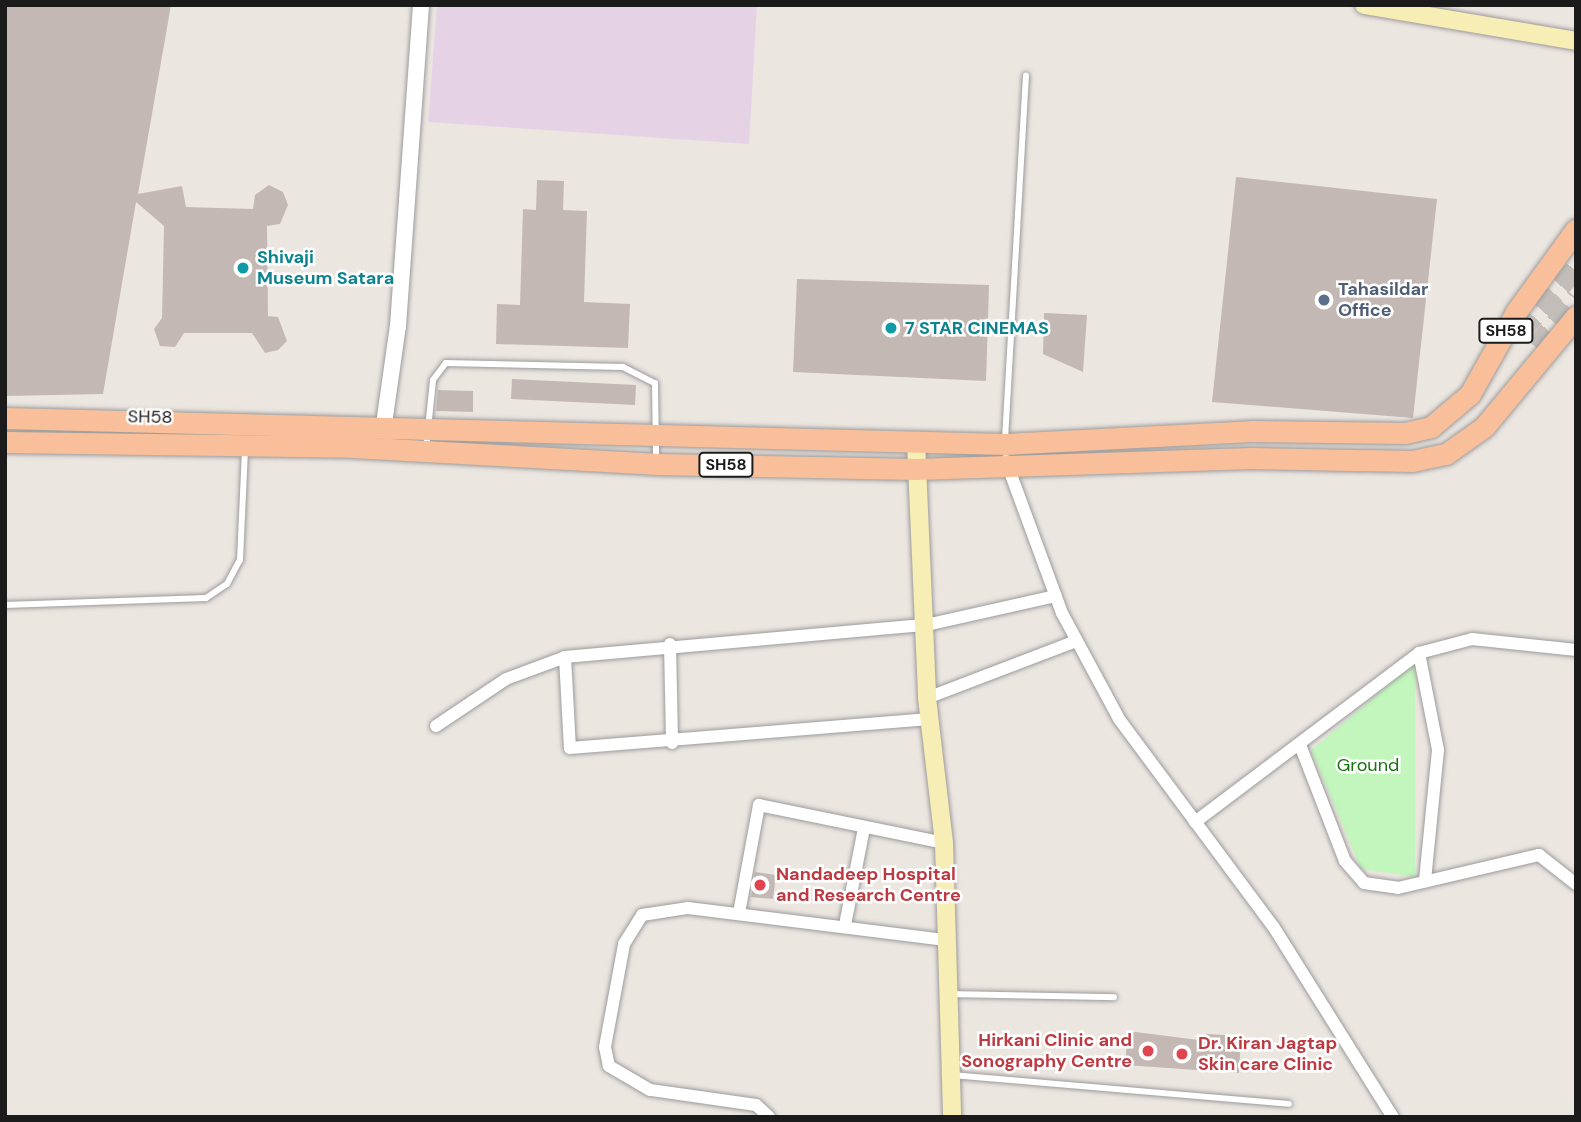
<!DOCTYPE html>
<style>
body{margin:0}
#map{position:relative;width:1581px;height:1122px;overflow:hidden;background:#ece6e1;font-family:"DM Sans",sans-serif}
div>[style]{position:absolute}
.industrial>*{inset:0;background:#e5d3e5}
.park>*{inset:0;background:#c3f6bd}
.building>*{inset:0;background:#c3b8b4}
.primary-tunnel>*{height:21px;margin-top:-10.5px;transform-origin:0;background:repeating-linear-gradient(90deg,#c2bdb9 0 21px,transparent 0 31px)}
.roads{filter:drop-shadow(0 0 2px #9c9c9c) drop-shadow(0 0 2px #9c9c9c)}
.service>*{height:6px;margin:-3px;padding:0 3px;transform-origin:3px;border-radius:3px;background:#fff}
.minor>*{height:12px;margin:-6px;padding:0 6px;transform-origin:6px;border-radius:6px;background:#fff}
.tertiary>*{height:16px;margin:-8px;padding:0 8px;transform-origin:8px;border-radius:8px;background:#fff}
.secondary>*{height:18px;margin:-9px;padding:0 9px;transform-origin:9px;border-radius:9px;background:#f6eeb4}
.primary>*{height:21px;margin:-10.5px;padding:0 10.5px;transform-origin:10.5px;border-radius:10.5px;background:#f8bf9a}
.dots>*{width:19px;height:19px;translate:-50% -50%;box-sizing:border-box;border:4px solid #fff;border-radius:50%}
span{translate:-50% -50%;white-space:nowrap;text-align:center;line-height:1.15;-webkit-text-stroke:5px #fff;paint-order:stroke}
.shield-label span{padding:2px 5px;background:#fff;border:2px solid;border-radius:5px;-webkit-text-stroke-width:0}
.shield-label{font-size:16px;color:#1b1b1b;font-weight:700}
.culture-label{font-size:18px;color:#0d838f;font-weight:700}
.left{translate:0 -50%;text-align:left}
.service-label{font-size:18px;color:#4e5e75;font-weight:700}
.street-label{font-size:18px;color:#1b1b1b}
.park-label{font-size:18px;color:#18730f}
.health-label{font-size:18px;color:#be3a42;font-weight:700}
.right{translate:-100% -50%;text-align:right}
.frame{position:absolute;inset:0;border:7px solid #1b1b1b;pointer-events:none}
</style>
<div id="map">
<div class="industrial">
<div style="clip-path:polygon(437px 5px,757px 5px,749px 144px,428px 122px)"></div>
</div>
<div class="park">
<div style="clip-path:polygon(1415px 663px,1415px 877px,1361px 869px,1311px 750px)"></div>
</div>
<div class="building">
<div style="clip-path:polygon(5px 5px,171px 5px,138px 194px,182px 186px,186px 207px,253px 209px,255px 195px,269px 185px,283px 192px,288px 205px,280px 224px,267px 226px,268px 316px,278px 317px,287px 341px,278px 350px,265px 353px,252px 333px,184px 333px,175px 347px,160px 346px,154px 329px,162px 318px,164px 226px,136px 202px,103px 394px,5px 396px)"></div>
<div style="clip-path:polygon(1236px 177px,1437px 199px,1413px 418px,1212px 402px)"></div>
<div style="clip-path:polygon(537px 180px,564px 181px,563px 210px,587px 211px,584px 302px,630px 304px,628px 348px,496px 344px,497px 304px,520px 305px,523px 209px,536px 210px)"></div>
<div style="clip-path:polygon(797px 279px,989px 285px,986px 381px,793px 372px)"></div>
<div style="clip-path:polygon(1044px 313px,1087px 315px,1083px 372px,1043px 354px)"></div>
<div style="clip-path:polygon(512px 379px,636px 385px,635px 405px,511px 399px)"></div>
<div style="clip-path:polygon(438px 390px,473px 391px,473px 412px,436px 411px)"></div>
<div style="clip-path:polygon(755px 872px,776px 875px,773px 899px,751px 897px)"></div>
<div style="clip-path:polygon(1128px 1031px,1206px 1041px,1207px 1034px,1241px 1036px,1239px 1073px,1125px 1065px)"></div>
</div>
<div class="primary-tunnel">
<div style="left:1520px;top:332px;width:85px;rotate:-48.8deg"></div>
<div style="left:1536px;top:347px;width:64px;rotate:-51.3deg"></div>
</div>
<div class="roads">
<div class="service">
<div style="left:1005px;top:439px;width:364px;rotate:-86.7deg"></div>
<div style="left:426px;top:449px;width:69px;rotate:-84.2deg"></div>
<div style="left:433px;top:380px;width:21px;rotate:-53deg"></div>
<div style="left:446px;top:363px;width:177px;rotate:1.3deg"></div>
<div style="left:623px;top:367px;width:36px;rotate:27deg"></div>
<div style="left:655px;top:383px;width:76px;rotate:89.2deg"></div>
<div style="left:5px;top:605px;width:201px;rotate:-2deg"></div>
<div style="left:206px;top:598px;width:25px;rotate:-34deg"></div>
<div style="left:227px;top:584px;width:27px;rotate:-62deg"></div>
<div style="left:240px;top:560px;width:110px;rotate:-87.4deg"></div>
<div style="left:951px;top:994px;width:163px;rotate:1.1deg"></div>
<div style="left:952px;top:1075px;width:338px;rotate:4.9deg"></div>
</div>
<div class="minor">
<div style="left:1006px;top:461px;width:162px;rotate:69.8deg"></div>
<div style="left:1062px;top:613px;width:120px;rotate:61.7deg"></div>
<div style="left:1119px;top:719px;width:258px;rotate:53.4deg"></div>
<div style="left:1273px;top:926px;width:226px;rotate:57.9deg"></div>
<div style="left:670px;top:644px;width:99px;rotate:88.8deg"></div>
<div style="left:1419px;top:653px;width:99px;rotate:78.9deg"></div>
<div style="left:1438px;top:750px;width:132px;rotate:95.7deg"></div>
<div style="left:565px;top:657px;width:91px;rotate:86.9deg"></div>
<div style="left:570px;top:748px;width:361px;rotate:-4.6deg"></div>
<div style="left:927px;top:698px;width:160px;rotate:-20.9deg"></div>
<div style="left:436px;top:726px;width:84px;rotate:-33.9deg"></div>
<div style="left:506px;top:679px;width:63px;rotate:-20.4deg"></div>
<div style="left:565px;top:657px;width:362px;rotate:-5.1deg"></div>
<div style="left:926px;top:625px;width:133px;rotate:-12.6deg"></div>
<div style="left:1300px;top:745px;width:124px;rotate:68.8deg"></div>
<div style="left:1345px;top:861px;width:29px;rotate:49deg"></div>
<div style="left:1364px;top:883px;width:34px;rotate:8deg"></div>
<div style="left:1398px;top:888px;width:145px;rotate:-13.2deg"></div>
<div style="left:1539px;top:855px;width:47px;rotate:38.1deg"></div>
<div style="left:1195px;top:822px;width:281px;rotate:-37deg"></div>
<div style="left:1419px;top:653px;width:55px;rotate:-14.8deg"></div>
<div style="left:1472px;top:639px;width:105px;rotate:6deg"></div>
<div style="left:739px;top:913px;width:110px;rotate:-79.5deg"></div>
<div style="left:759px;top:805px;width:189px;rotate:11.6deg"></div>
<div style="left:845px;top:925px;width:99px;rotate:-78.9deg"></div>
<div style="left:769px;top:1117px;width:18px;rotate:-137deg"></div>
<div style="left:756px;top:1105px;width:107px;rotate:-171.9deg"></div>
<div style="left:650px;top:1090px;width:48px;rotate:-149.7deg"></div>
<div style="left:609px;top:1066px;width:19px;rotate:-102deg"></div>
<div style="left:605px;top:1047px;width:105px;rotate:-79.5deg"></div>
<div style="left:624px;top:944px;width:34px;rotate:-58deg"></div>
<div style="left:642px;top:915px;width:47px;rotate:-8.7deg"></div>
<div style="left:688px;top:908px;width:260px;rotate:7.1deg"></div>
</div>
<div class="tertiary">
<div style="left:384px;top:424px;width:99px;rotate:-81.9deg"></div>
<div style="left:398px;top:326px;width:322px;rotate:-85.9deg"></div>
</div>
<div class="secondary">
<div style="left:1364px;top:5px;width:215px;rotate:9.6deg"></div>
<div style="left:916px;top:442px;width:256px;rotate:87.5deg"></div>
<div style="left:927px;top:698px;width:146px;rotate:83.3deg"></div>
<div style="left:944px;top:843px;width:274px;rotate:88.3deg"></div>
</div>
<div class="primary">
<div style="left:5px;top:418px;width:1000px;rotate:1.49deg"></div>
<div style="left:1005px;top:444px;width:246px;rotate:-3deg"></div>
<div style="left:1251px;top:431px;width:154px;rotate:0.7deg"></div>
<div style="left:1405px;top:433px;width:27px;rotate:-13deg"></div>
<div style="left:1431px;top:427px;width:51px;rotate:-40.2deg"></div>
<div style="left:1470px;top:394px;width:94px;rotate:-60.7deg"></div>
<div style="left:1516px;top:312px;width:102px;rotate:-54.1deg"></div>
<div style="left:5px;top:442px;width:348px;rotate:0.8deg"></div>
<div style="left:353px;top:447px;width:302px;rotate:3.2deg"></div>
<div style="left:655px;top:464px;width:261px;rotate:1.1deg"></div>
<div style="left:916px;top:469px;width:335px;rotate:-1.9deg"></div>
<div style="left:1251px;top:458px;width:161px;rotate:1.1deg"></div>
<div style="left:1412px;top:461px;width:35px;rotate:-12deg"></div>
<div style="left:1446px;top:454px;width:47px;rotate:-35.4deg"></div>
<div style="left:1484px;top:427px;width:144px;rotate:-50.3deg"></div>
</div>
</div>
<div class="dots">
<div style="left:243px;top:268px;background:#0f9aa8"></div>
<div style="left:1324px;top:300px;background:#5c6f8a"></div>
<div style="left:891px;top:328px;background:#0f9aa8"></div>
<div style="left:760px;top:885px;background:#e0444e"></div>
<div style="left:1148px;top:1051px;background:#e0444e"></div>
<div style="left:1182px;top:1054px;background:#e0444e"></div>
</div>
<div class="shield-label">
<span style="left:1506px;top:331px">SH58</span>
<span style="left:726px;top:465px">SH58</span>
</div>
<div class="culture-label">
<span class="left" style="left:257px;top:268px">Shivaji<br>Museum Satara</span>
<span class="left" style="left:905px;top:328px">7 STAR CINEMAS</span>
</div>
<div class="service-label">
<span class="left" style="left:1338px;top:300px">Tahasildar<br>Office</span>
</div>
<div class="street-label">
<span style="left:150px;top:417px;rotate:1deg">SH58</span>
</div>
<div class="park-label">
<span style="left:1368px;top:765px">Ground</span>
</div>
<div class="health-label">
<span class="left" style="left:776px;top:885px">Nandadeep Hospital<br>and Research Centre</span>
<span class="right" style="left:1132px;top:1051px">Hirkani Clinic and<br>Sonography Centre</span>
<span class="left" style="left:1198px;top:1054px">Dr. Kiran Jagtap<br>Skin care Clinic</span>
</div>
<div class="frame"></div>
</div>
